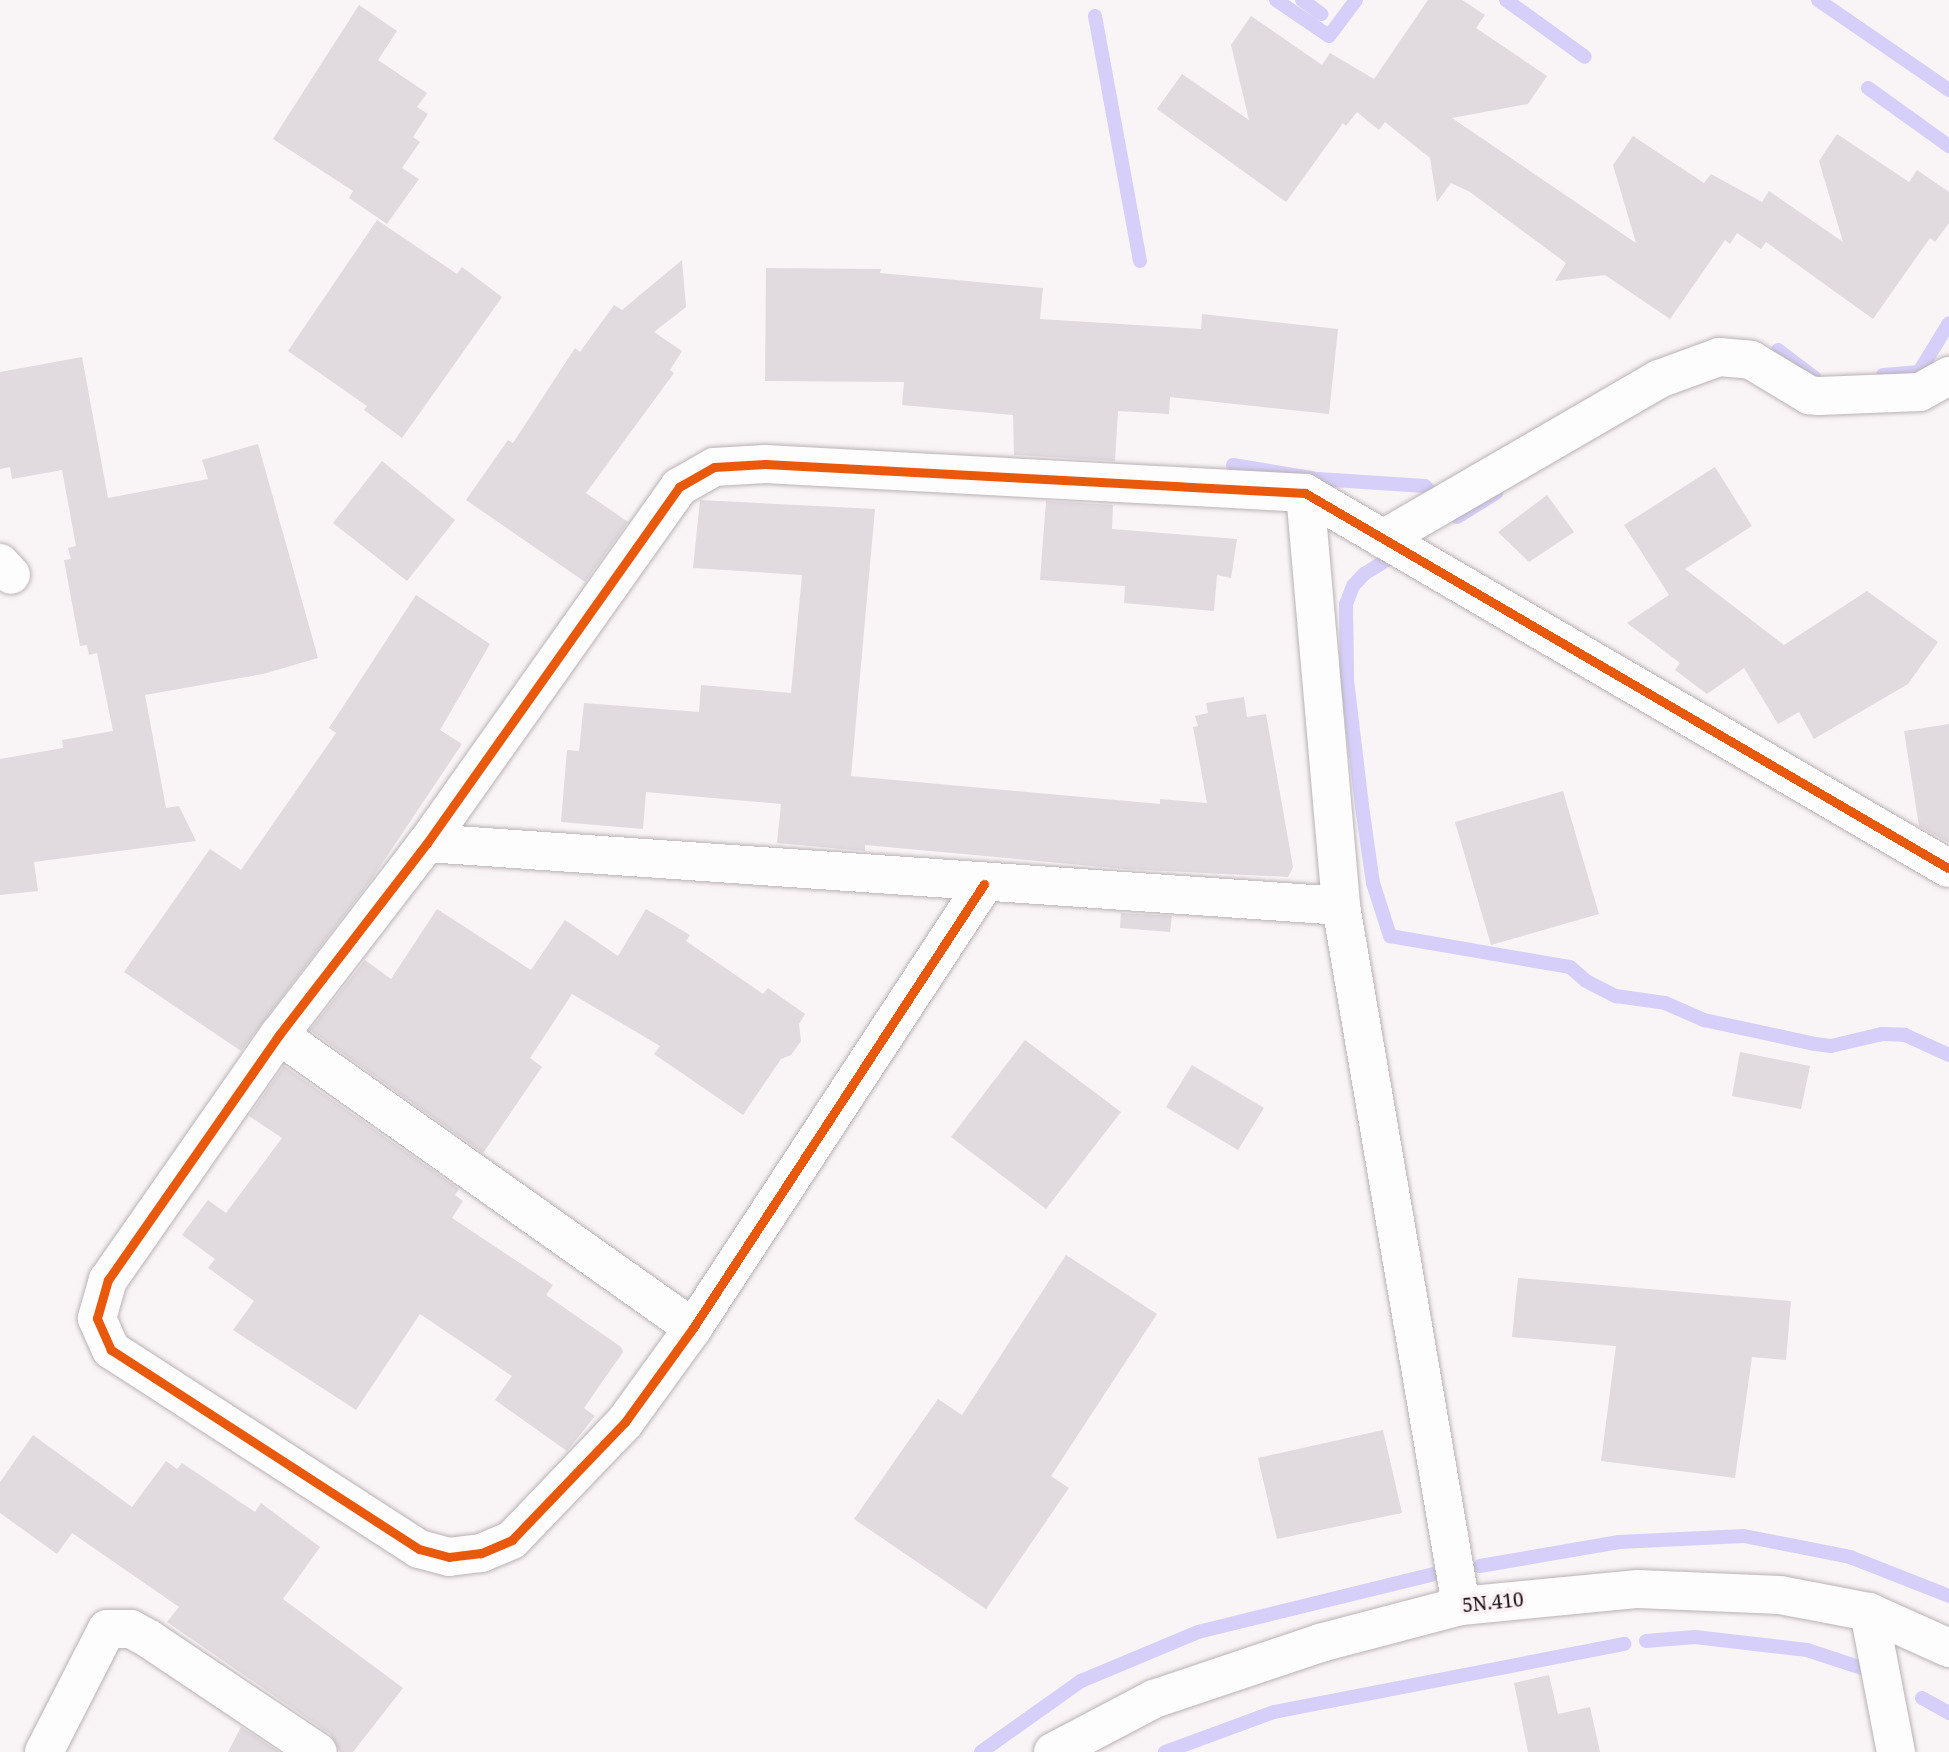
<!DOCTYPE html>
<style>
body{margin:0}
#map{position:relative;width:1949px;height:1752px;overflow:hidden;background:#f9f4f6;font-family:"Noto Serif",serif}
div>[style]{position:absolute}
.stream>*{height:14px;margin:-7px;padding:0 7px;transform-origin:7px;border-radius:7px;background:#d6cffa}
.building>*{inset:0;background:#e1dadf}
.roads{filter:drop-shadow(0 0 2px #b9b2b5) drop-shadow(0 0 2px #b9b2b5)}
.minor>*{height:38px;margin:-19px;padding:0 19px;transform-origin:19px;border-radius:19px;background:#fefdfe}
.cycleway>*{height:9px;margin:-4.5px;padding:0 4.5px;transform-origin:4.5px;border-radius:4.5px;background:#e8590c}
span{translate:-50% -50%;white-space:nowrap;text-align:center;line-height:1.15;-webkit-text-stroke:7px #fcf1f5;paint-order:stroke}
.street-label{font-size:19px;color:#160d11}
</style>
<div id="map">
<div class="stream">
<div style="left:1276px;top:0;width:64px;rotate:34.2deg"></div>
<div style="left:1329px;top:36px;width:45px;rotate:-53.1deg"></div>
<div style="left:1302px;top:0;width:24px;rotate:36deg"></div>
<div style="left:1506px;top:0;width:97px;rotate:35.8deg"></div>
<div style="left:1818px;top:0;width:159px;rotate:34.5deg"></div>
<div style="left:1095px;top:16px;width:249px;rotate:79.6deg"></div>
<div style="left:1868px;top:88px;width:100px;rotate:35.6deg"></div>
<div style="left:1778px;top:350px;width:46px;rotate:37.1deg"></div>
<div style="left:1883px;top:375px;width:36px;rotate:-5deg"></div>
<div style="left:1919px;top:372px;width:57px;rotate:-58.5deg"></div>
<div style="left:1233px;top:465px;width:86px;rotate:9.4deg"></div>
<div style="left:1318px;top:479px;width:107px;rotate:3.7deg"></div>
<div style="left:1425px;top:486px;width:8px;rotate:45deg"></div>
<div style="left:1457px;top:517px;width:46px;rotate:-31.6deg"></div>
<div style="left:1400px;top:552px;width:42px;rotate:148.6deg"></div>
<div style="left:1364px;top:574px;width:16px;rotate:133deg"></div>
<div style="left:1353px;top:586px;width:19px;rotate:111deg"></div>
<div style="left:1346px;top:604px;width:76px;rotate:89.2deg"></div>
<div style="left:1347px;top:680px;width:127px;rotate:83.2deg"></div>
<div style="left:1362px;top:806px;width:78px;rotate:81.9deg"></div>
<div style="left:1373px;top:883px;width:56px;rotate:72.2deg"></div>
<div style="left:1390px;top:936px;width:183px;rotate:9.8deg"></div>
<div style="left:1570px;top:967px;width:21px;rotate:41deg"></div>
<div style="left:1586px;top:981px;width:34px;rotate:27deg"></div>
<div style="left:1616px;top:996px;width:49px;rotate:8.1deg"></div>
<div style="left:1665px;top:1003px;width:43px;rotate:23.6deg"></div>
<div style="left:1704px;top:1020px;width:114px;rotate:12.2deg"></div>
<div style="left:1815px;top:1044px;width:16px;rotate:7deg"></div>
<div style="left:1831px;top:1046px;width:52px;rotate:-13.2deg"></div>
<div style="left:1882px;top:1034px;width:23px;rotate:2deg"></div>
<div style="left:1905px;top:1035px;width:48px;rotate:24.4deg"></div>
<div style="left:1480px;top:1566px;width:141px;rotate:-9.8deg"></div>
<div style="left:1619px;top:1542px;width:125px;rotate:-2.7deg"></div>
<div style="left:1744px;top:1536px;width:108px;rotate:11.2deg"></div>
<div style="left:1850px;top:1557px;width:106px;rotate:21.5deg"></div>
<div style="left:1646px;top:1641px;width:49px;rotate:-4.7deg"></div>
<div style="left:1695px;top:1637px;width:113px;rotate:6.6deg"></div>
<div style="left:1807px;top:1650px;width:71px;rotate:18.2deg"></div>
<div style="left:1922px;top:1698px;width:31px;rotate:29deg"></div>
<div style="left:981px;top:1752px;width:123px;rotate:-35.4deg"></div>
<div style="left:1081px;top:1681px;width:127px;rotate:-22.7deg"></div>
<div style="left:1198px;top:1632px;width:247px;rotate:-13.8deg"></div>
<div style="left:1165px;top:1752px;width:116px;rotate:-20.2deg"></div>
<div style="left:1274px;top:1712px;width:357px;rotate:-11deg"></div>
</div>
<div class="building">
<div style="clip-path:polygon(1428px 0,1462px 0,1485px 15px,1476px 28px,1547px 76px,1528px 104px,1452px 118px,1636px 243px,1613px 165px,1633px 136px,1704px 183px,1711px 174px,1762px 202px,1769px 191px,1843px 242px,1819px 161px,1837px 134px,1909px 182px,1917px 170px,1949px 192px,1949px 223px,1935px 242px,1930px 238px,1873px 319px,1766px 242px,1761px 249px,1737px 233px,1730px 244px,1725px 240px,1670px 319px,1605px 275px,1555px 281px,1566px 263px,1470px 192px,1451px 183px,1437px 202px,1430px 158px,1385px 122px,1379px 130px,1357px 112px,1346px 126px,1343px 123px,1286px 202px,1157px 109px,1182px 74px,1249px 120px,1231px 45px,1251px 16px,1322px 65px,1330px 53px,1374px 79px)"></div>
<div style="clip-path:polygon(359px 5px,397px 31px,378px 60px,427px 93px,417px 107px,428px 114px,413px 137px,420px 142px,402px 168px,419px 179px,387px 224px,349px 198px,353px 191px,273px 139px)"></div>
<div style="clip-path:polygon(377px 220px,457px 274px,462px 267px,502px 297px,402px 438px,364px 410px,367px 406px,288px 351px)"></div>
<div style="clip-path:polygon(682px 260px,686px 307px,654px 332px,682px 351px,670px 370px,674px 373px,586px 493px,628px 522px,585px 582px,466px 500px,508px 440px,513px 443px,575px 348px,580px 352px,614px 305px,622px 310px)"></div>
<div style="clip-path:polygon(766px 268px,881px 269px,880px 273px,1043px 288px,1040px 319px,1201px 329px,1202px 314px,1338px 329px,1329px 414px,1170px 397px,1169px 414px,1118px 411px,1115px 461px,1014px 455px,1013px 415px,902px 405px,904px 382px,765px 381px)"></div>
<div style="clip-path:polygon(82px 357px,108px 498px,208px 479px,202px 460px,258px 444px,318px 658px,263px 674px,145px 695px,166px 808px,179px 806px,196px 841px,34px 862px,38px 891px,0 895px,0 759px,63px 748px,62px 740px,113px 731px,97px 653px,89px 655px,87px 645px,80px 646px,64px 560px,71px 559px,68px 548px,76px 546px,62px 470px,12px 479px,10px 467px,0 469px,0 372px)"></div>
<div style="clip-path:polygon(382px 461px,455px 520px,407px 581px,333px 523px)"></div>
<div style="clip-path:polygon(1715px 467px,1752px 526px,1685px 569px,1784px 645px,1867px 591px,1938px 642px,1908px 684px,1814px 739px,1799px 712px,1778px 724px,1744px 668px,1707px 694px,1675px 670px,1680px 663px,1627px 623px,1669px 595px,1624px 525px)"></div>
<div style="clip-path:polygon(1547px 495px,1574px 532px,1529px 562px,1498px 532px)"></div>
<div style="clip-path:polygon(700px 500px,875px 509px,851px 776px,1160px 804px,1160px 799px,1207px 803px,1193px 727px,1198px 726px,1195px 716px,1208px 713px,1206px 703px,1244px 697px,1247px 717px,1266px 714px,1293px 867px,1288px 877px,1125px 869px,865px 845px,865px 851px,777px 843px,781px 804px,646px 792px,643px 829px,561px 822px,567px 750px,579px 751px,584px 703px,699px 712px,701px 685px,791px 693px,802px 575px,693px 568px)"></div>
<div style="clip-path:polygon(1046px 501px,1113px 505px,1112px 529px,1237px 539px,1231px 578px,1217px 575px,1214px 611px,1124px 603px,1125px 586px,1040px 580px)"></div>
<div style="clip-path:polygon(416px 595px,490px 644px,440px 730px,462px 744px,371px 880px,241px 1051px,124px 972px,210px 849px,241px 870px,336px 733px,329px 728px)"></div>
<div style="clip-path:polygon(1949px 724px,1949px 843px,1919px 826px,1904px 731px)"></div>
<div style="clip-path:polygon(1563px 791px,1599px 914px,1491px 945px,1455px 822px)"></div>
<div style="clip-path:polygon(437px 909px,531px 970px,565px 920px,618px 956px,646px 909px,690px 935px,686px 941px,763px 994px,768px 988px,805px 1014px,799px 1024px,801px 1041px,791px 1055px,781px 1059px,743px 1115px,654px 1054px,660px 1046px,572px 994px,530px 1058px,542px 1067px,483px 1153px,310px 1030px,365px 960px,391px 979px)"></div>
<div style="clip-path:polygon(1121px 913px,1172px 916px,1170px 932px,1120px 928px)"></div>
<div style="clip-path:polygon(1025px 1040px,1121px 1112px,1046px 1209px,951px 1137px)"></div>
<div style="clip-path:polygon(1740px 1052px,1810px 1066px,1801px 1109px,1732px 1096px)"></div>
<div style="clip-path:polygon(1192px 1065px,1264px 1108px,1238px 1150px,1166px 1107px)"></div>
<div style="clip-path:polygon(284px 1066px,459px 1189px,455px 1195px,463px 1201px,452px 1218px,553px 1285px,546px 1295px,621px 1347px,623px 1352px,584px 1408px,595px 1416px,567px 1451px,495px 1400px,512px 1376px,420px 1314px,356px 1410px,233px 1330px,254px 1301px,208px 1268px,215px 1259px,182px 1235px,208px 1200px,226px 1213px,282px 1138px,249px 1116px)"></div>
<div style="clip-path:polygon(1066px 1255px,1157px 1314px,1051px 1476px,1069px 1488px,986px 1609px,854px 1519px,938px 1399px,962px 1415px)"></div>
<div style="clip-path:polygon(1518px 1278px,1791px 1301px,1786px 1360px,1752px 1357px,1735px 1478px,1601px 1461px,1616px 1346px,1512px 1337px)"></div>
<div style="clip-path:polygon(1383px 1430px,1402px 1513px,1277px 1539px,1258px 1458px)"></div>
<div style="clip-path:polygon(33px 1435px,132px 1507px,166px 1461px,177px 1469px,182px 1463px,255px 1512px,261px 1503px,320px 1547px,283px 1599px,403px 1688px,353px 1752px,340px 1752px,330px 1734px,167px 1622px,179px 1607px,72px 1533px,57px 1554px,0 1513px,0 1482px)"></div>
<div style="clip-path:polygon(1549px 1675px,1558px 1714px,1590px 1707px,1600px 1752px,1528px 1752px,1514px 1683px)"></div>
<div style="clip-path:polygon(241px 1727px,279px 1752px,228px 1752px)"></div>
</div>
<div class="roads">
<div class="minor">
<div style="left:1305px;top:493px;width:415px;rotate:85deg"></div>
<div style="left:1341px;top:906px;width:710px;rotate:80.27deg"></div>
<div style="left:1383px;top:539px;width:319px;rotate:-30.1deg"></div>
<div style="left:1659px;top:379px;width:64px;rotate:-20.1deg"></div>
<div style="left:1719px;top:357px;width:32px;rotate:5deg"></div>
<div style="left:1751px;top:360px;width:68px;rotate:31.1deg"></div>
<div style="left:1809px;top:395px;width:10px;rotate:6deg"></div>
<div style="left:1819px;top:396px;width:101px;rotate:-2.3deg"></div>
<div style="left:1920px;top:392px;width:33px;rotate:-29deg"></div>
<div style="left:0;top:563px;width:16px;rotate:47deg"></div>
<div style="left:427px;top:843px;width:916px;rotate:3.94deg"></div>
<div style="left:984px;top:884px;width:531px;rotate:123.24deg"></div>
<div style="left:693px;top:1328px;width:116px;rotate:125.9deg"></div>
<div style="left:625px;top:1422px;width:163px;rotate:133.8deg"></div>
<div style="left:512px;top:1540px;width:34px;rotate:157deg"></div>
<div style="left:481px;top:1553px;width:32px;rotate:173deg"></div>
<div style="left:449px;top:1557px;width:31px;rotate:-165deg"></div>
<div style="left:419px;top:1549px;width:367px;rotate:-147.1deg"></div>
<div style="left:111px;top:1350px;width:35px;rotate:-114deg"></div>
<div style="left:97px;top:1318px;width:40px;rotate:-74deg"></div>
<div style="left:108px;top:1280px;width:299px;rotate:-55.1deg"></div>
<div style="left:279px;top:1035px;width:242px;rotate:-52.4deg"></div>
<div style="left:427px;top:843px;width:436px;rotate:-54.7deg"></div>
<div style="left:679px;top:487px;width:40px;rotate:-29.7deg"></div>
<div style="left:714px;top:467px;width:51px;rotate:-3.4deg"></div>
<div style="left:765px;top:464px;width:541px;rotate:3.07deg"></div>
<div style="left:1305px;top:493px;width:744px;rotate:30.25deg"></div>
<div style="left:279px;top:1035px;width:507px;rotate:35.29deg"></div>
<div style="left:1869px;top:1612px;width:143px;rotate:79.1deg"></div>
<div style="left:44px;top:1752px;width:138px;rotate:-62.9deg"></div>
<div style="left:107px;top:1629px;width:24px"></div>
<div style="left:131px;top:1629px;width:21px;rotate:29deg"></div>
<div style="left:149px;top:1639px;width:203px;rotate:33.8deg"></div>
<div style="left:1053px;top:1752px;width:114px;rotate:-27.7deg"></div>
<div style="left:1154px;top:1699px;width:175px;rotate:-18.6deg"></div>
<div style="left:1320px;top:1643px;width:146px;rotate:-14.7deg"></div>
<div style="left:1461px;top:1606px;width:178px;rotate:-5.5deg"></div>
<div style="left:1638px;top:1589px;width:142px;rotate:2.4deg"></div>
<div style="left:1780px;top:1595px;width:91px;rotate:10.8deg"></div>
<div style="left:1869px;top:1612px;width:88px;rotate:24.2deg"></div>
</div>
</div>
<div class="cycleway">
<div style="left:984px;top:884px;width:531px;rotate:123.24deg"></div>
<div style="left:693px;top:1328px;width:116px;rotate:125.9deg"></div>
<div style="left:625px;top:1422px;width:163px;rotate:133.8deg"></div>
<div style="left:512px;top:1540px;width:34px;rotate:157deg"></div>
<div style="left:481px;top:1553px;width:32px;rotate:173deg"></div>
<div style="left:449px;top:1557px;width:31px;rotate:-165deg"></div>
<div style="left:419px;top:1549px;width:367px;rotate:-147.1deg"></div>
<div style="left:111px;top:1350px;width:35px;rotate:-114deg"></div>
<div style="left:97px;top:1318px;width:40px;rotate:-74deg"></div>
<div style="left:108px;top:1280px;width:299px;rotate:-55.1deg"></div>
<div style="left:279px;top:1035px;width:242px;rotate:-52.4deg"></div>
<div style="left:427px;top:843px;width:436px;rotate:-54.7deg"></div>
<div style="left:679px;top:487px;width:40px;rotate:-29.7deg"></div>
<div style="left:714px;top:467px;width:51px;rotate:-3.4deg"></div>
<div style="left:765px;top:464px;width:541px;rotate:3.07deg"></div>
<div style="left:1305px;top:493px;width:744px;rotate:30.25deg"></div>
</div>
<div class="street-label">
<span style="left:1493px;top:1603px;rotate:-6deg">5N.410</span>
</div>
</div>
